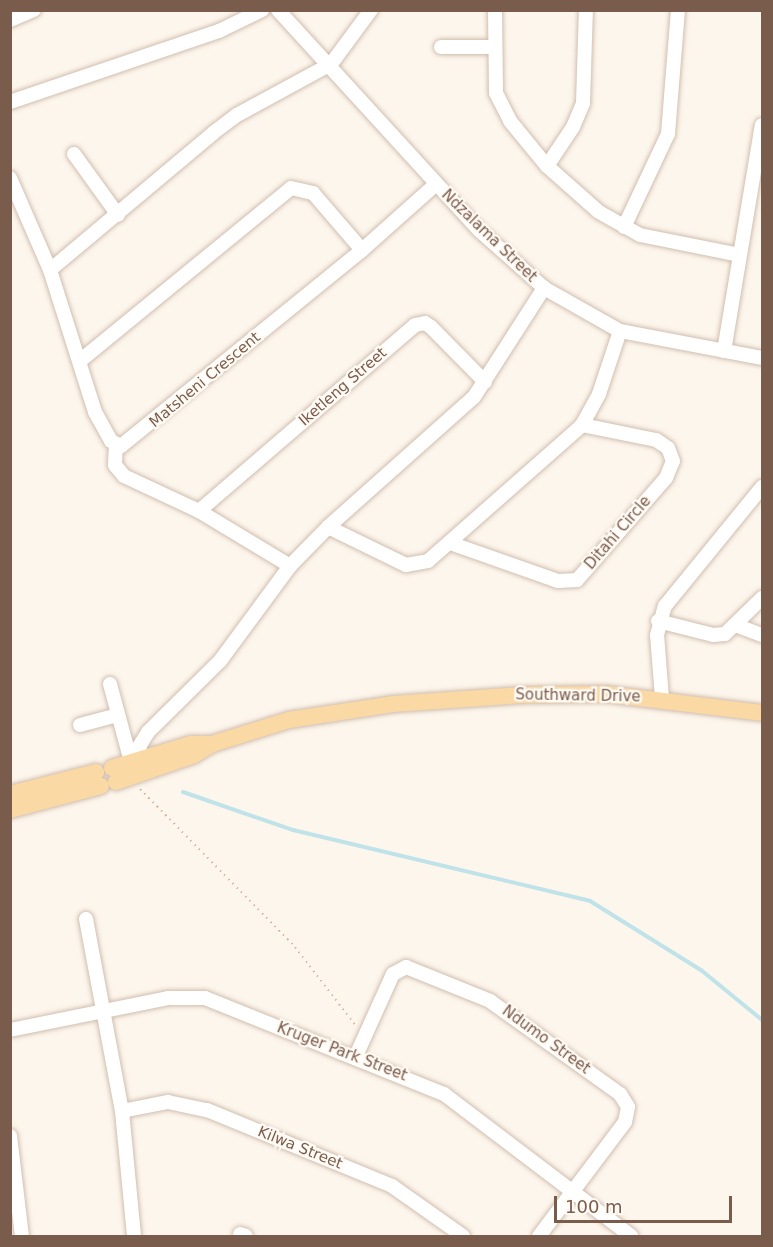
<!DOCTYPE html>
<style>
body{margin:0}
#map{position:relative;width:773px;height:1247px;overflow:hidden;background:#fdf6ec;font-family:"DejaVu Sans",sans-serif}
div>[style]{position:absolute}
.stream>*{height:4px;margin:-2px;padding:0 2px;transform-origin:2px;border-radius:2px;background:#bfe3e8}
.path>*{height:2px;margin-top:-1px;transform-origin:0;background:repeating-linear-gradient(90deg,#d9b8a5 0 1.5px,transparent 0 6px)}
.roads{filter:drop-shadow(0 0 2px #d1beb0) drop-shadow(0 0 2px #d1beb0)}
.minor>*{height:14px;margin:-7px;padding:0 7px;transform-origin:7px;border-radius:7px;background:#fff}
.major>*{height:16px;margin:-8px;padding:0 8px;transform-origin:8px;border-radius:8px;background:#fbd9a5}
span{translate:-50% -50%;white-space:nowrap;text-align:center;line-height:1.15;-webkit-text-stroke:4.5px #fffaf3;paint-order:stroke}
.street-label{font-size:15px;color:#7a5c4d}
.frame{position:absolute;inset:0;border:12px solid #7a5c4d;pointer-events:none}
.scale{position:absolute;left:554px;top:1196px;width:178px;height:27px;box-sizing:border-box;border:3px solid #7a5c4d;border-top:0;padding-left:8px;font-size:18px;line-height:21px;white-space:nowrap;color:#7a5c4d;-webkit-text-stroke:4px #fffaf3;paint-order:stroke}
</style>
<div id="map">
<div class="stream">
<div style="left:183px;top:792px;width:116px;rotate:19.1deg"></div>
<div style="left:293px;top:830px;width:305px;rotate:13.4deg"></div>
<div style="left:590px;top:901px;width:131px;rotate:31.9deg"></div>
<div style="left:701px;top:970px;width:79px;rotate:39.3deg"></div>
</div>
<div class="path">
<div style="left:140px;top:789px;width:221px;rotate:45.5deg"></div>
<div style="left:295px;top:947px;width:100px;rotate:52.3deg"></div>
</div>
<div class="roads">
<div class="minor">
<div style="left:278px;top:10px;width:298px;rotate:47.6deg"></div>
<div style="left:479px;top:230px;width:87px;rotate:41.7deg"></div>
<div style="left:544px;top:288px;width:87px;rotate:29.5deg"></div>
<div style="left:620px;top:331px;width:145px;rotate:10.8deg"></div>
<div style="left:495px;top:10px;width:83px;rotate:89.3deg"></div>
<div style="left:496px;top:93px;width:31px;rotate:63deg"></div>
<div style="left:510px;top:121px;width:58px;rotate:50.6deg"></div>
<div style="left:547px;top:166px;width:69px;rotate:41.5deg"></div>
<div style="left:599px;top:212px;width:47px;rotate:29.3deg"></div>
<div style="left:640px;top:235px;width:101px;rotate:11.4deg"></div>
<div style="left:10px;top:20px;width:26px;rotate:-23deg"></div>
<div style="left:441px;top:47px;width:54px"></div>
<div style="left:10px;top:102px;width:221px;rotate:-18.8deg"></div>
<div style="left:219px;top:31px;width:48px;rotate:-26deg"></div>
<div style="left:74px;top:154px;width:75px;rotate:54.2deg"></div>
<div style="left:547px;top:166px;width:47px;rotate:-56.3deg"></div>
<div style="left:573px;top:127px;width:26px;rotate:-67deg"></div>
<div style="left:583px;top:103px;width:93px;rotate:-88.2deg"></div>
<div style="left:10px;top:178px;width:100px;rotate:66.5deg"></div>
<div style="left:50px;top:270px;width:149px;rotate:72.4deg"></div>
<div style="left:95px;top:412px;width:33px;rotate:61deg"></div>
<div style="left:111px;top:441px;width:11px;rotate:27deg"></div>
<div style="left:121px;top:446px;width:311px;rotate:-39.1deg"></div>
<div style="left:362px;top:250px;width:99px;rotate:-41.7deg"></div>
<div style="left:624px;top:227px;width:103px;rotate:-64.7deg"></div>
<div style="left:668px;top:134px;width:124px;rotate:-85.4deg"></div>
<div style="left:50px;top:270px;width:213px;rotate:-40deg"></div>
<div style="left:213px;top:133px;width:30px;rotate:-37deg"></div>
<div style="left:237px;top:115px;width:107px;rotate:-28.5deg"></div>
<div style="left:331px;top:64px;width:67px;rotate:-53.5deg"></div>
<div style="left:724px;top:351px;width:229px;rotate:-80.5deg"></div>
<div style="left:81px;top:360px;width:271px;rotate:-39.3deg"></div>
<div style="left:291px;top:188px;width:23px;rotate:13deg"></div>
<div style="left:313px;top:193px;width:75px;rotate:49.3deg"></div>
<div style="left:116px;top:444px;width:21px;rotate:93deg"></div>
<div style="left:115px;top:465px;width:14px;rotate:51deg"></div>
<div style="left:124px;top:476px;width:83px;rotate:25deg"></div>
<div style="left:199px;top:511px;width:106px;rotate:31.1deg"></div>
<div style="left:290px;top:566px;width:54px;rotate:-45.7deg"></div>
<div style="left:328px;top:527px;width:195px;rotate:-41.7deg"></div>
<div style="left:474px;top:397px;width:130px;rotate:-57.3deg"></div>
<div style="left:199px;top:511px;width:285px;rotate:-40.7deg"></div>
<div style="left:415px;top:325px;width:10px;rotate:-11deg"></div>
<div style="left:425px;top:323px;width:7px;rotate:34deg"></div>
<div style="left:431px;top:327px;width:77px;rotate:45.5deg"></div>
<div style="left:328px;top:527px;width:87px;rotate:26deg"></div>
<div style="left:406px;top:565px;width:22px;rotate:-10deg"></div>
<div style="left:428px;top:561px;width:205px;rotate:-41.4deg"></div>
<div style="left:582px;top:425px;width:35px;rotate:-61deg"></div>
<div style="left:599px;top:394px;width:66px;rotate:-71.6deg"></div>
<div style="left:450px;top:543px;width:114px;rotate:19.4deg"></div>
<div style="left:558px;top:581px;width:19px;rotate:-3deg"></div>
<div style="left:577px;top:580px;width:135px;rotate:-48.9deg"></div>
<div style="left:666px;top:478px;width:18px;rotate:-68deg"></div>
<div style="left:673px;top:461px;width:14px;rotate:-111deg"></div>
<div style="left:668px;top:448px;width:14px;rotate:-146deg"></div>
<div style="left:656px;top:440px;width:76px;rotate:-168.5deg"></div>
<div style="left:658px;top:621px;width:57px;rotate:14.3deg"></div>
<div style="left:713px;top:635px;width:12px;rotate:-5deg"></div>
<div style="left:725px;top:634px;width:52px;rotate:-44.2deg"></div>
<div style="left:738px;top:626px;width:26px;rotate:21deg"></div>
<div style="left:110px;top:684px;width:81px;rotate:74.9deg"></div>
<div style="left:662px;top:698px;width:63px;rotate:-94.5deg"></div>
<div style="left:657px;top:635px;width:30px;rotate:-75deg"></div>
<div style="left:665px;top:606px;width:154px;rotate:-50.8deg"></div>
<div style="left:80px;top:725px;width:39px;rotate:-15deg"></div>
<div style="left:138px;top:760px;width:15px;rotate:-82deg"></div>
<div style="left:140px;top:745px;width:15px;rotate:-58deg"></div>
<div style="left:148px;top:732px;width:101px;rotate:-44.6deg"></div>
<div style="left:220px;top:661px;width:118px;rotate:-53.6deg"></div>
<div style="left:86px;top:919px;width:195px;rotate:79.4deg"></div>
<div style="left:122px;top:1111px;width:126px;rotate:84.5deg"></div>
<div style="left:10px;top:1030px;width:161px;rotate:-11.4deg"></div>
<div style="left:168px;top:998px;width:37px"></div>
<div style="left:205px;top:998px;width:258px;rotate:21.9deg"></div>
<div style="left:444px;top:1094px;width:235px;rotate:37.2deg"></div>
<div style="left:355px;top:1058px;width:92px;rotate:-65.7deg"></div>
<div style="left:393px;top:974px;width:15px;rotate:-28deg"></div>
<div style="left:406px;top:967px;width:91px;rotate:22deg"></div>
<div style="left:490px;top:1001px;width:160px;rotate:35.6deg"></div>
<div style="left:620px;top:1094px;width:15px;rotate:58deg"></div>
<div style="left:628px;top:1107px;width:15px;rotate:101deg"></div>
<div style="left:625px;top:1122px;width:143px;rotate:127deg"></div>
<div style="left:122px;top:1111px;width:47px;rotate:-11.1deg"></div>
<div style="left:168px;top:1102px;width:40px;rotate:12deg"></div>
<div style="left:207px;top:1110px;width:200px;rotate:22.3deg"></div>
<div style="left:392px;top:1186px;width:87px;rotate:35.2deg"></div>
<div style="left:10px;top:1136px;width:101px;rotate:83.2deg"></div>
<div style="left:240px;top:1234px;width:6px;rotate:18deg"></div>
</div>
<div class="major">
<div style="left:112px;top:768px;width:83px;rotate:-16.9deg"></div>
<div style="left:191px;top:744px;width:20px"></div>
<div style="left:116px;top:782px;width:83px;rotate:-19.1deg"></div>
<div style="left:194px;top:755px;width:21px;rotate:-31deg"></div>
<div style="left:212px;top:744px;width:81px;rotate:-17.3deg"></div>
<div style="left:289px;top:720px;width:105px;rotate:-8.7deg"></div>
<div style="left:393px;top:704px;width:130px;rotate:-4deg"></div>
<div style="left:523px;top:695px;width:83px;rotate:-0.7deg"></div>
<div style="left:606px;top:694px;width:157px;rotate:6.9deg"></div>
<div style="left:10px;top:794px;width:89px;rotate:-14.3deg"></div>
<div style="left:10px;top:810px;width:94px;rotate:-14.8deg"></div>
</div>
</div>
<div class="street-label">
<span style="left:489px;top:236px;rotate:44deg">Ndzalama Street</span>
<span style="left:205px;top:380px;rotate:-40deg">Matsheni Crescent</span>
<span style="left:343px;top:387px;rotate:-41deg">Iketleng Street</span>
<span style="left:618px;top:533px;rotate:-49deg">Ditahi Circle</span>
<span style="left:578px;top:696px;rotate:1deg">Southward Drive</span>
<span style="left:546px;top:1040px;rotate:36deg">Ndumo Street</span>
<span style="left:342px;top:1052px;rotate:21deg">Kruger Park Street</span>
<span style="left:300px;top:1148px;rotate:22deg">Kilwa Street</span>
</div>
<div class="frame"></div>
<div class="scale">100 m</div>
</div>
